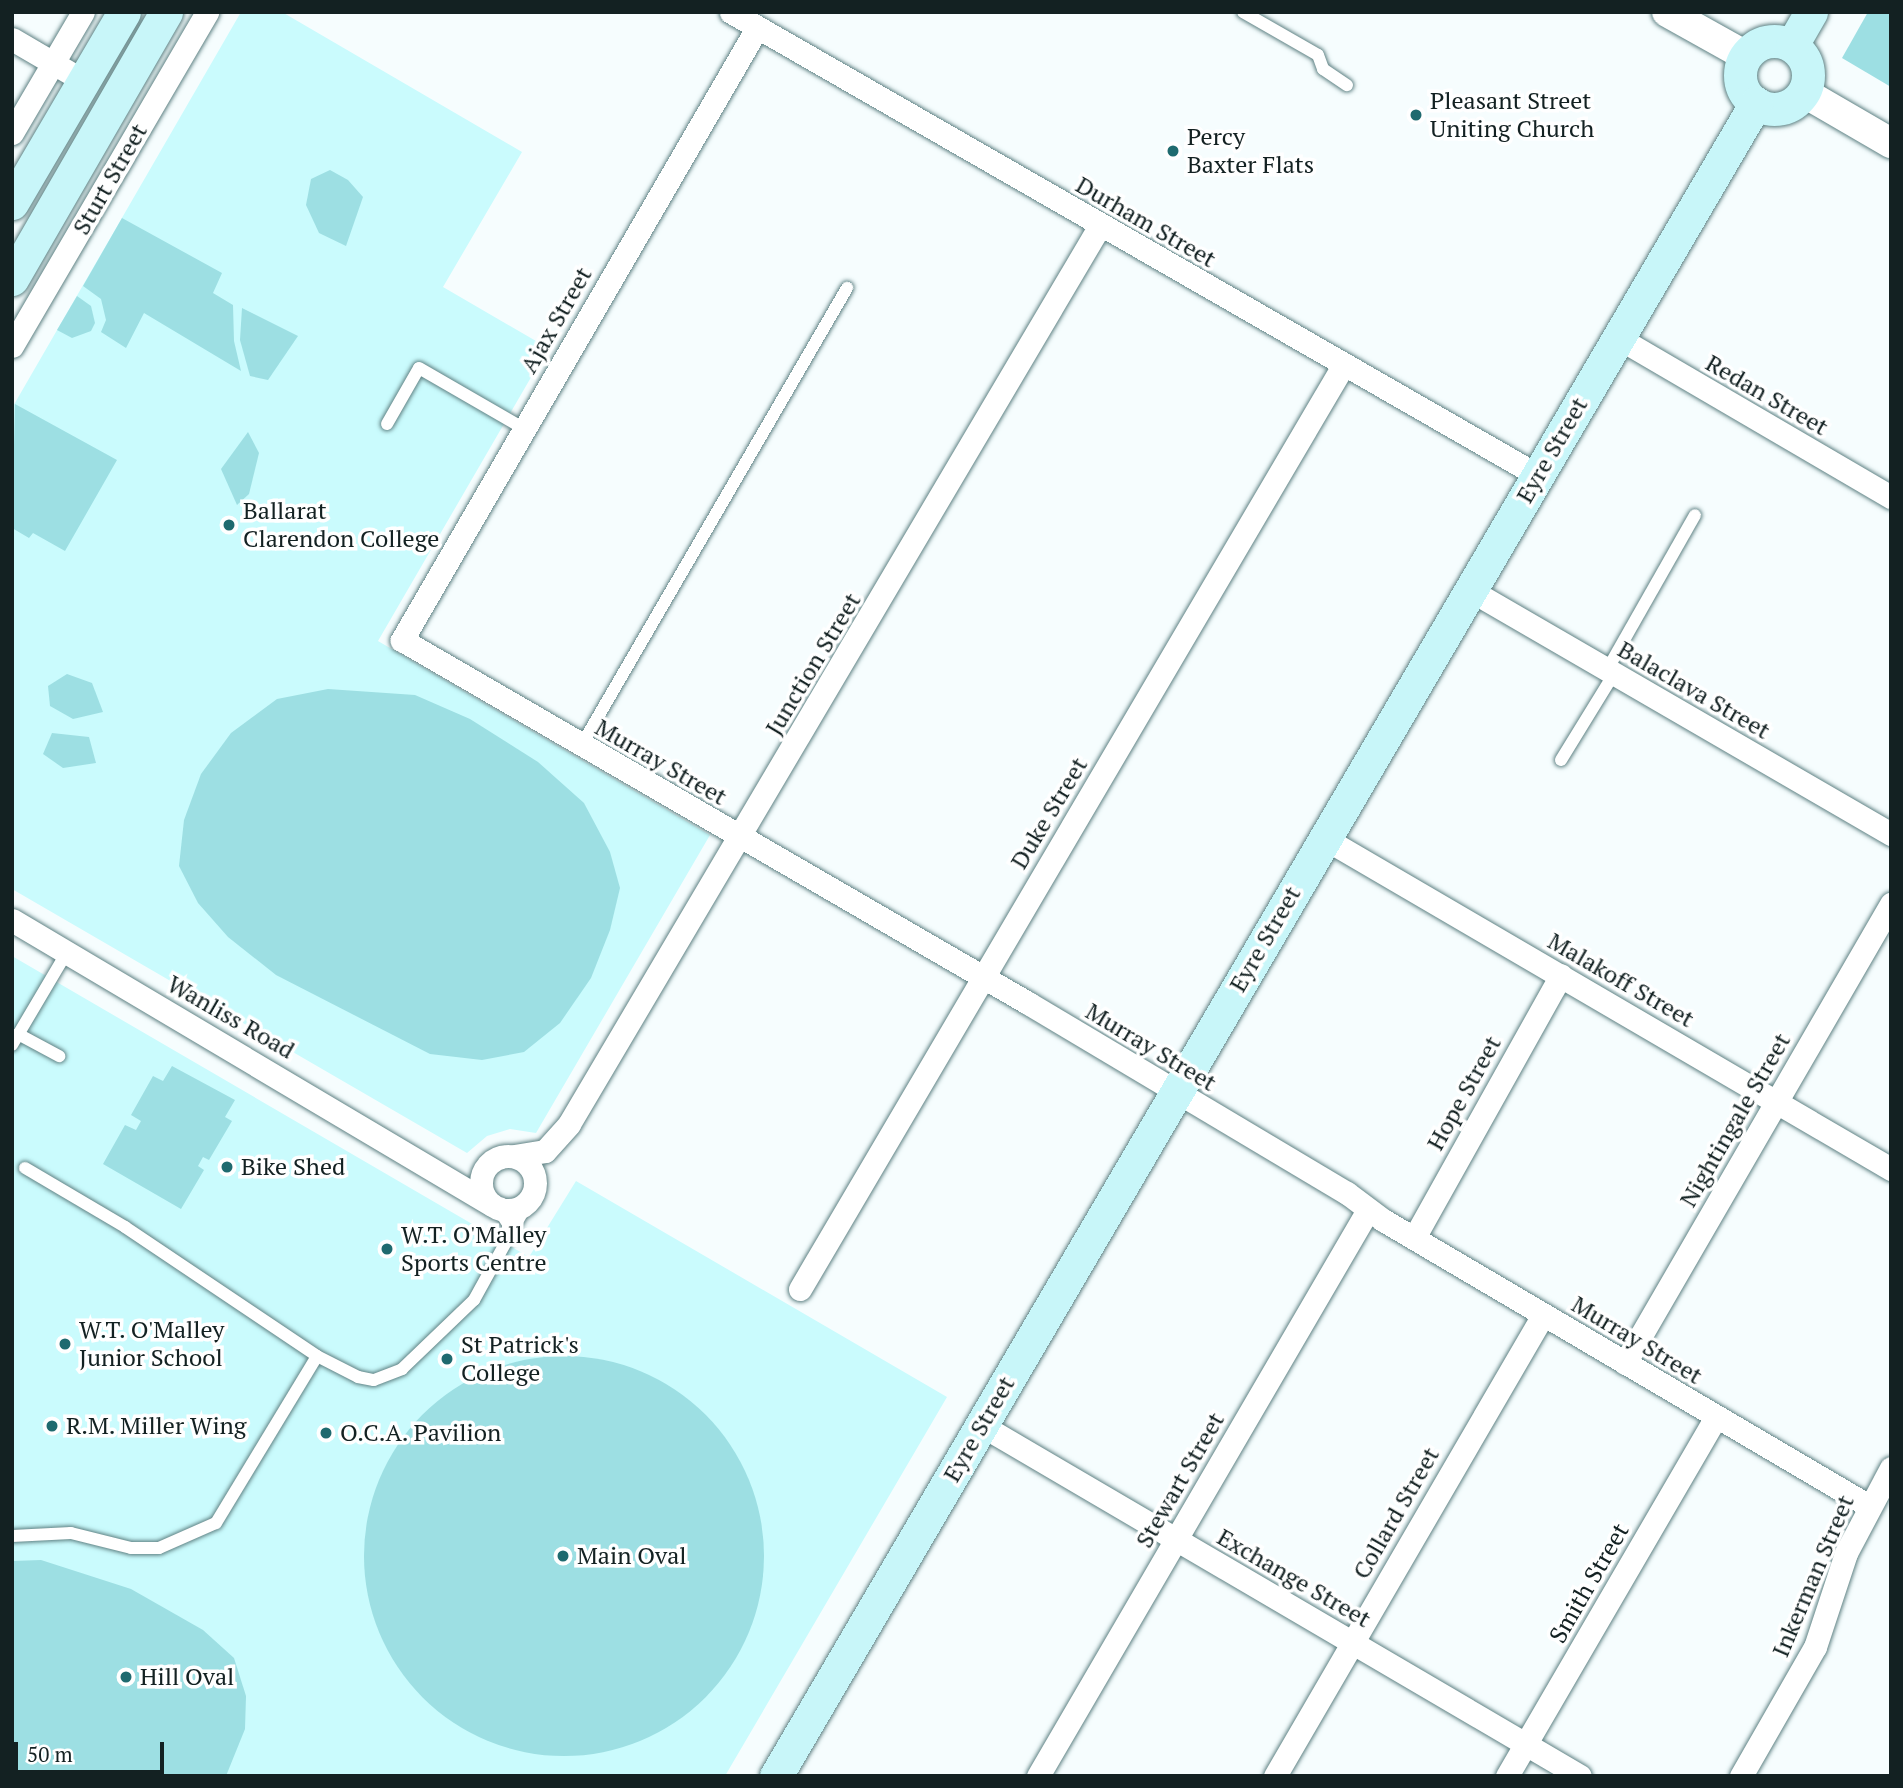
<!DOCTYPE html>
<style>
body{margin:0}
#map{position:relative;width:1903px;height:1788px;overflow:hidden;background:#f6fdfe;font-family:"PT Serif",serif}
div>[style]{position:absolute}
.built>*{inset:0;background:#cafbfd}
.green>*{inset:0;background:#9ddfe3}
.round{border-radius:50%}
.roads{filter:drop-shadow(0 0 2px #5f8284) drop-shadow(0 0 2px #5f8284)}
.service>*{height:12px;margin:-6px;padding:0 6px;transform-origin:6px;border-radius:6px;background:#fff}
.minor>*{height:23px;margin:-11.5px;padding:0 11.5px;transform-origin:11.5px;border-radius:11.5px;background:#fff}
.minor>.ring{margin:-11.5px;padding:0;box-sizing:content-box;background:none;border:23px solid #fff;border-radius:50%}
.tertiary>*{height:30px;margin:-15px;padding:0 15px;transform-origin:15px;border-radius:15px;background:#fff}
.secondary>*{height:33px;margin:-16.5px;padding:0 16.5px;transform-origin:16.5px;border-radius:16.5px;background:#c8f6f9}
.secondary>.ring{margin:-16.5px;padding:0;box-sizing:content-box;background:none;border:33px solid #c8f6f9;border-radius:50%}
.dots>*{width:19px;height:19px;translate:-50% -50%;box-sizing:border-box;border:4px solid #fff;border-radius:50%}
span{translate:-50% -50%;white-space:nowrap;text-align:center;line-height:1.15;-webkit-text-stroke:7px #fff;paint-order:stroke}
.poi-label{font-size:24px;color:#132122}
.left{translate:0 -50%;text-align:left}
.street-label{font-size:24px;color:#132122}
.frame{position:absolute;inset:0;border:14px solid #132122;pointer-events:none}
.scale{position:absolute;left:14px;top:1742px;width:150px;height:32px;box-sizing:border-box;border:4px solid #132122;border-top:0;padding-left:9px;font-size:21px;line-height:24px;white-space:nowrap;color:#132122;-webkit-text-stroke:5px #fff;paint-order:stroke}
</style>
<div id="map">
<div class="built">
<div style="clip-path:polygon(241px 12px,282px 12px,522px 152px,443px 287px,548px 348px,378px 641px,710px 835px,536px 1133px,510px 1129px,487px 1136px,467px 1153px,12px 889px,12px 408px)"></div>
<div style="clip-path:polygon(12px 956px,529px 1257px,576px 1181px,947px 1397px,725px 1776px,12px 1776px)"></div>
</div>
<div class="green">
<div style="clip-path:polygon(1868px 12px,1891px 12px,1891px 87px,1842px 58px)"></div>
<div style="clip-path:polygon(330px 170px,348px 180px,363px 197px,346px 246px,319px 233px,306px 205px,311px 179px)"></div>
<div style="clip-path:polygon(122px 218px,222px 273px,213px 293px,233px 305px,234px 341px,241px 371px,144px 313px,126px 348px,101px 332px,106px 320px,101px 299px,83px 286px)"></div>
<div style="clip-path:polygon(77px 296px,91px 306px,95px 323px,91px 331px,72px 338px,57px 330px)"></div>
<div style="clip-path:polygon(242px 308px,298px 336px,268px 380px,250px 376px,240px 340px)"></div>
<div style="clip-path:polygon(15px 404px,117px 460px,65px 551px,33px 533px,29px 538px,12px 528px)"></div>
<div style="clip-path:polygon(248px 432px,259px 453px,249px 494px,237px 505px,221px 469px)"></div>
<div style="clip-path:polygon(67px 674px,92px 683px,103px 712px,73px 719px,50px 706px,48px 686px)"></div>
<div style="clip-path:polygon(328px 689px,415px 695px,470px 719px,538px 762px,584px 803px,610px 852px,620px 888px,610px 930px,591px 978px,560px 1023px,524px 1052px,482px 1060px,430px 1054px,276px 975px,228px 937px,198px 903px,179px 866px,184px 820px,201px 774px,231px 733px,277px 699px)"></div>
<div style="clip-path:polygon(52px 733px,89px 737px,96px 763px,63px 768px,43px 754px)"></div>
<div style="clip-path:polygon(172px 1066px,235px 1100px,225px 1117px,232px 1121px,209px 1160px,203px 1157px,198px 1166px,204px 1170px,181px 1209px,103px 1164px,125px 1125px,136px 1130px,141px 1121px,131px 1115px,153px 1076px,163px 1081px)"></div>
<div class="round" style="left:364px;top:1356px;width:400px;height:400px"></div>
<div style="clip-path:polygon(41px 1560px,131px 1589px,203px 1630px,234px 1658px,246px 1696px,245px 1729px,226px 1776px,12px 1776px,12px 1561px)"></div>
</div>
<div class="roads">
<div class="service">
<div style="left:1243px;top:12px;width:86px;rotate:29.8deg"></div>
<div style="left:1318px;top:55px;width:15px;rotate:70deg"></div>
<div style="left:1323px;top:69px;width:29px;rotate:34deg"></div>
<div style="left:387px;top:424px;width:64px;rotate:-60.3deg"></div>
<div style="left:419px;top:368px;width:120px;rotate:30deg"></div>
<div style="left:1607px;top:670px;width:178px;rotate:-60.4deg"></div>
<div style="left:581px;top:746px;width:530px;rotate:-59.85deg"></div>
<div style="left:1561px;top:760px;width:101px;rotate:-58.4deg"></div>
<div style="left:18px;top:1034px;width:47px;rotate:28.2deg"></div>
<div style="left:12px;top:1045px;width:108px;rotate:-59.4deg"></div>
<div style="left:25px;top:1168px;width:116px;rotate:30.5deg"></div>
<div style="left:125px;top:1227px;width:231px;rotate:33.9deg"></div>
<div style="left:317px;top:1356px;width:46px;rotate:27.1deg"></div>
<div style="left:358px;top:1377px;width:16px;rotate:11deg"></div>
<div style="left:374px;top:1380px;width:30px;rotate:-21deg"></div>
<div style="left:402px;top:1369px;width:100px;rotate:-43.8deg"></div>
<div style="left:474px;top:1300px;width:120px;rotate:-61.1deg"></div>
<div style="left:497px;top:1207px;width:20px;rotate:57deg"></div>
<div style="left:508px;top:1224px;width:16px;rotate:90deg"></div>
<div style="left:12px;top:1536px;width:59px;rotate:-2.9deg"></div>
<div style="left:71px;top:1533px;width:62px;rotate:14deg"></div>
<div style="left:131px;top:1548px;width:28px"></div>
<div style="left:159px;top:1548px;width:62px;rotate:-23.7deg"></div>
<div style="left:216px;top:1523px;width:195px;rotate:-58.8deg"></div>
</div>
<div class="minor">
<div style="left:731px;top:12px;width:930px;rotate:29.87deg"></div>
<div style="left:757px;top:28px;width:708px;rotate:120.12deg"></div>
<div style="left:402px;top:640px;width:724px;rotate:30.11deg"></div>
<div style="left:1028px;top:1003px;width:371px;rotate:30.8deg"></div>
<div style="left:1347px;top:1193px;width:45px;rotate:36.9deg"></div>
<div style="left:1383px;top:1220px;width:564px;rotate:30.48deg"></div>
<div style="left:12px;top:39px;width:83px;rotate:30.3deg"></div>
<div style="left:12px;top:133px;width:140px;rotate:-59.6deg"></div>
<div style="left:1617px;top:337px;width:317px;rotate:30.3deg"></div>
<div style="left:12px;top:346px;width:387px;rotate:-59.7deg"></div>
<div style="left:1470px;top:590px;width:487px;rotate:30.1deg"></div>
<div style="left:1324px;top:838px;width:657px;rotate:30.28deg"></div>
<div style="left:12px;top:920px;width:558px;rotate:30.7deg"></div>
<div class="ring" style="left:481px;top:1156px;width:31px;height:31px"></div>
<div style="left:514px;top:1156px;width:31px;rotate:-9deg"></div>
<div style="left:545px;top:1151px;width:36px;rotate:-48deg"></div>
<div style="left:569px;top:1124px;width:1042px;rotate:-59.42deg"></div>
<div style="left:1414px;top:1238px;width:301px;rotate:-60.8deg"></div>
<div style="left:800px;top:1289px;width:1073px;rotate:-59.54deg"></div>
<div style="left:1625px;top:1363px;width:531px;rotate:-59.91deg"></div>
<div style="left:981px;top:1425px;width:694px;rotate:30.37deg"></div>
<div style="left:1038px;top:1776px;width:655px;rotate:-59.76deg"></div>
<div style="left:1275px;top:1776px;width:533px;rotate:-59.83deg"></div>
<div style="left:1507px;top:1776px;width:415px;rotate:-59.8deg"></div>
<div style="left:1741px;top:1776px;width:149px;rotate:-60.2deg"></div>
<div style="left:1815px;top:1647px;width:99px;rotate:-71.7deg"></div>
<div style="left:1846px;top:1553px;width:96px;rotate:-62.1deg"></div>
</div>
<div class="tertiary">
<div style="left:1667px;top:12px;width:90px;rotate:29.1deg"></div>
<div style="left:1803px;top:92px;width:102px;rotate:30.1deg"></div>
</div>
<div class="secondary">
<div class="ring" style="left:1740px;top:41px;width:35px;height:35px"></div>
<div style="left:1792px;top:45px;width:38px;rotate:-60deg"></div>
<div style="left:12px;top:203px;width:221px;rotate:-59.6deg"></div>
<div style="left:12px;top:279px;width:308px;rotate:-60deg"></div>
<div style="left:776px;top:1776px;width:1939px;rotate:-59.64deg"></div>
</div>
</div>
<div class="dots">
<div style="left:1416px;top:115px;background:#1e6a6f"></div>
<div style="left:1173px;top:151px;background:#1e6a6f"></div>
<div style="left:229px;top:525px;background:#1e6a6f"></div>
<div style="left:227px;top:1167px;background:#1e6a6f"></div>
<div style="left:387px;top:1249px;background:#1e6a6f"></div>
<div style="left:65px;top:1344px;background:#1e6a6f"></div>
<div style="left:447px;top:1359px;background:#1e6a6f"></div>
<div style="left:52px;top:1426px;background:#1e6a6f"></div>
<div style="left:326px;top:1433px;background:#1e6a6f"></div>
<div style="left:563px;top:1556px;background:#1e6a6f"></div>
<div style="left:126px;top:1677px;background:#1e6a6f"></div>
</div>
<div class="poi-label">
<span class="left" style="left:1430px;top:115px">Pleasant Street<br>Uniting Church</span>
<span class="left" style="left:1187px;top:151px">Percy<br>Baxter Flats</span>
<span class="left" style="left:243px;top:525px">Ballarat<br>Clarendon College</span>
<span class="left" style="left:241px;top:1167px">Bike Shed</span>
<span class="left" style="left:401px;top:1249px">W.T. O'Malley<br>Sports Centre</span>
<span class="left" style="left:79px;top:1344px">W.T. O'Malley<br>Junior School</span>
<span class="left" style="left:461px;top:1359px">St Patrick's<br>College</span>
<span class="left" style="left:66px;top:1426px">R.M. Miller Wing</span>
<span class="left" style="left:340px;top:1433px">O.C.A. Pavilion</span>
<span class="left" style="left:577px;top:1556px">Main Oval</span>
<span class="left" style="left:140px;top:1677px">Hill Oval</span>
</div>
<div class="street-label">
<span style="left:110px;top:179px;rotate:-60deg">Sturt Street</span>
<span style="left:1146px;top:222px;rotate:30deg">Durham Street</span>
<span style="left:556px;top:320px;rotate:-60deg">Ajax Street</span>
<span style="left:1767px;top:395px;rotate:30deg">Redan Street</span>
<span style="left:1552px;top:450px;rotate:-60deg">Eyre Street</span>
<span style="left:813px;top:664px;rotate:-59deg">Junction Street</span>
<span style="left:1694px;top:690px;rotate:30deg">Balaclava Street</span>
<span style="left:661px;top:762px;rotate:30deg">Murray Street</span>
<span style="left:1049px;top:813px;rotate:-59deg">Duke Street</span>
<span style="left:1265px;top:939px;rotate:-60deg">Eyre Street</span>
<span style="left:1621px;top:980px;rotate:30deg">Malakoff Street</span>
<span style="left:231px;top:1017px;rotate:30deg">Wanliss Road</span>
<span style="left:1151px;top:1047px;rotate:31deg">Murray Street</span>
<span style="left:1464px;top:1093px;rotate:-61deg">Hope Street</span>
<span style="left:1735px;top:1120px;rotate:-60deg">Nightingale Street</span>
<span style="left:1637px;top:1340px;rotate:31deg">Murray Street</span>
<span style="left:979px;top:1429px;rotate:-60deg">Eyre Street</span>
<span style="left:1180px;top:1480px;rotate:-60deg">Stewart Street</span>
<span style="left:1396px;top:1513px;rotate:-60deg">Collard Street</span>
<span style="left:1813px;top:1576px;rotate:-67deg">Inkerman Street</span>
<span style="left:1294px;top:1578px;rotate:30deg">Exchange Street</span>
<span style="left:1589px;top:1583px;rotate:-60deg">Smith Street</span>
</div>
<div class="frame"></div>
<div class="scale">50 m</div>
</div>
